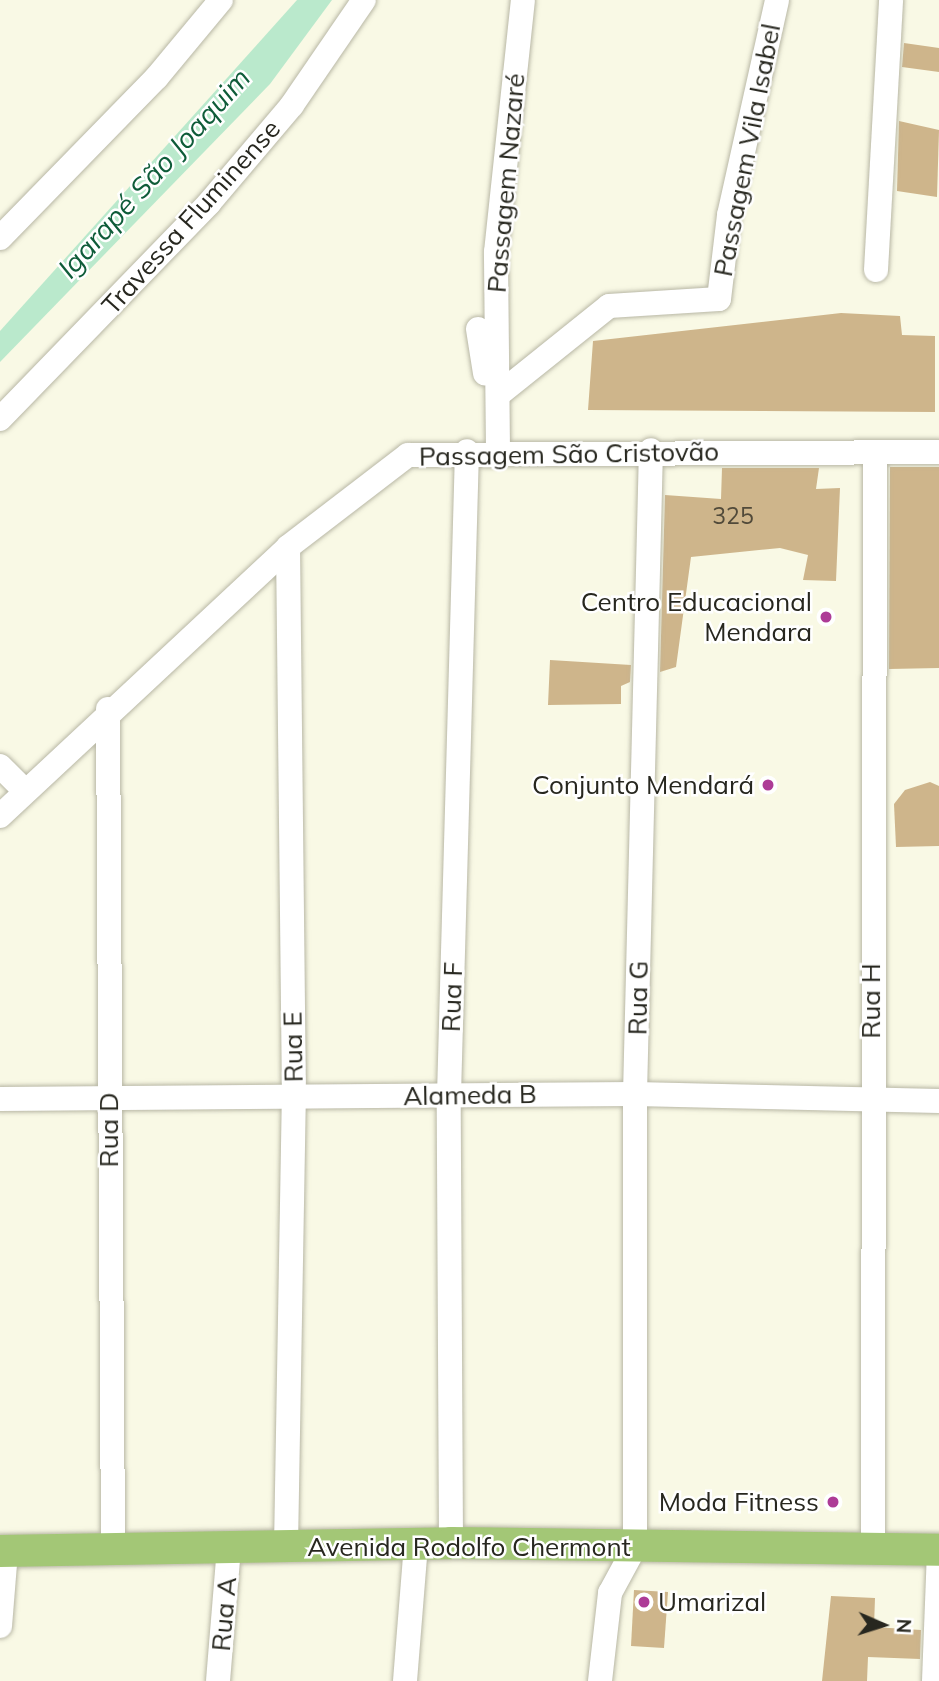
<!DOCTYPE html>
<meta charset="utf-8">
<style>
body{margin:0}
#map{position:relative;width:939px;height:1681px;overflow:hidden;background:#f9f9e5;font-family:Mulish,sans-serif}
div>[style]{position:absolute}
.water>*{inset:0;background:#bae9cc}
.building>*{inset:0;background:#ceb58b}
.roads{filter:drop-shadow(0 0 2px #b8b7a5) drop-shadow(0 0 2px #b8b7a5)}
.minor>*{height:24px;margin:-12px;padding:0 12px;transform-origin:12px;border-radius:12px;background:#fff}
.major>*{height:32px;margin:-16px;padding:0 16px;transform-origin:16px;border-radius:16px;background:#a3c776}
.dots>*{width:19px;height:19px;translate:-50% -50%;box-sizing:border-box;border:4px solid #fff;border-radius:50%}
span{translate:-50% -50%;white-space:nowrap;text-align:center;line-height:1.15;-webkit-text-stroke:5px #fff;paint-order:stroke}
.number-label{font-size:23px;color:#514a3a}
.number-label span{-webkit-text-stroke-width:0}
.street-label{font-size:26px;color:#27271f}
.poi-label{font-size:26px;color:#27271f}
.right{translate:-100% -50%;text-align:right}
.left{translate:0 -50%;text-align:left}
.water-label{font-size:28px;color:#0e5c39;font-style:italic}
.north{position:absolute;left:848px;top:1590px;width:70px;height:70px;-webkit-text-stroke:5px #fff;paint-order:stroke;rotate:93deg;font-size:19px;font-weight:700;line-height:28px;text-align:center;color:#27271f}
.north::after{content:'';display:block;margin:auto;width:24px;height:32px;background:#27271f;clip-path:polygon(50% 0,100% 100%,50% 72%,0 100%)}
</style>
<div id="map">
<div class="water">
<div style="clip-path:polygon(297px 0,332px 0,270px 84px,0 362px,0 331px)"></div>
</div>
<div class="building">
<div style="clip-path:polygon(904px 43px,939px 48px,939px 72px,902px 67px)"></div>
<div style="clip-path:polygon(899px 121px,939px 130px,937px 197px,897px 191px)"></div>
<div style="clip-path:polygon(841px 313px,900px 316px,902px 335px,935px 336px,935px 412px,588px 410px,593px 341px)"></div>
<div style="clip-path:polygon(890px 467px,939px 467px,939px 668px,889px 669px)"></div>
<div style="clip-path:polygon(722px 468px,819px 468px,816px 489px,840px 488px,836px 581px,803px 580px,808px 555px,780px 548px,691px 557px,676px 667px,660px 672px,665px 495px,721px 499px)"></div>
<div style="clip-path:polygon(550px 660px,631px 665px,630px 682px,621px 686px,621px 704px,548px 705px)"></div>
<div style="clip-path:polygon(930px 782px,939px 786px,939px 846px,896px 847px,894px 804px,905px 790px)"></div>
<div style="clip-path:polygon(634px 1590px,668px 1592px,664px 1648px,631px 1646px)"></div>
<div style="clip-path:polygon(831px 1596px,875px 1598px,874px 1627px,921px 1630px,920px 1659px,868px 1657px,867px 1681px,822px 1681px)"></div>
</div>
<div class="roads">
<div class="minor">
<div style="left:0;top:238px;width:225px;rotate:-45.7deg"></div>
<div style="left:157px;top:77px;width:100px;rotate:-50.3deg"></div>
<div style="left:876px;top:270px;width:270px;rotate:-86.8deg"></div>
<div style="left:478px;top:329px;width:45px;rotate:81deg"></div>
<div style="left:498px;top:395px;width:142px;rotate:-38.7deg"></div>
<div style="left:609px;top:306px;width:110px;rotate:-3.6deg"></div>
<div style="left:719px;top:299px;width:85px;rotate:-83.2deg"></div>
<div style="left:729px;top:215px;width:220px;rotate:-77.4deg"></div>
<div style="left:0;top:419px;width:301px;rotate:-45.9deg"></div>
<div style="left:209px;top:203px;width:128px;rotate:-49.7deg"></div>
<div style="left:292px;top:105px;width:127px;rotate:-55.6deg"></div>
<div style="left:498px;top:450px;width:198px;rotate:-90.6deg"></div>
<div style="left:496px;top:252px;width:253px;rotate:-83.9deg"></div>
<div style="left:108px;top:709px;width:842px;rotate:89.66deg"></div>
<div style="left:0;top:766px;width:33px;rotate:45deg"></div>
<div style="left:0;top:816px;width:394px;rotate:-43deg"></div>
<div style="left:288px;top:547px;width:151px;rotate:-37.5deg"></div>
<div style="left:408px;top:455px;width:531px;rotate:-0.32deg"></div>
<div style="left:0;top:1099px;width:635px;rotate:-0.45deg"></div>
<div style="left:635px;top:1094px;width:304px;rotate:1.3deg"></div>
<div style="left:451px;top:1543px;width:448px;rotate:-90.3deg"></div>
<div style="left:449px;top:1095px;width:644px;rotate:-88.4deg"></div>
<div style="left:286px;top:1547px;width:448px;rotate:-89deg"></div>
<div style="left:294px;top:1099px;width:552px;rotate:-90.62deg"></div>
<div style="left:873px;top:1550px;width:1098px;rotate:-89.9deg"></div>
<div style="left:0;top:1626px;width:75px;rotate:-85.4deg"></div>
<div style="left:218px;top:1681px;width:133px;rotate:-85.3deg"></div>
<div style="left:405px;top:1681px;width:136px;rotate:-85.4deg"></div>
<div style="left:600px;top:1681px;width:89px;rotate:-83.5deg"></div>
<div style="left:610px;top:1593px;width:52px;rotate:-61.5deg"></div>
<div style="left:635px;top:1547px;width:453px;rotate:-90deg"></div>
<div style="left:635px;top:1094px;width:644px;rotate:-88.58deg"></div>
<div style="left:934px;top:1681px;width:131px;rotate:-87.8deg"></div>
</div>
<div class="major">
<div style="left:0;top:1551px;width:451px;rotate:-1deg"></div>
<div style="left:451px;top:1543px;width:488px;rotate:0.8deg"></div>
</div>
</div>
<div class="dots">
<div style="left:826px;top:617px;background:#ad3b96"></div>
<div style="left:768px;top:785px;background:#ad3b96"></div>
<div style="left:833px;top:1502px;background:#ad3b96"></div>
<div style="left:644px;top:1602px;background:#ad3b96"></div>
</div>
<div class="number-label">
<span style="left:733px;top:516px">325</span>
</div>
<div class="street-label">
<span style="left:747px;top:150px;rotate:-79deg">Passagem Vila Isabel</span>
<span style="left:506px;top:183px;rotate:-85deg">Passagem Nazaré</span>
<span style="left:191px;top:217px;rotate:-48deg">Travessa Fluminense</span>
<span style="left:569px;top:454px;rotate:-1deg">Passagem São Cristovão</span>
<span style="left:452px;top:997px;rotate:-88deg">Rua F</span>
<span style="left:638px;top:998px;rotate:-89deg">Rua G</span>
<span style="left:871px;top:1001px;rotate:-90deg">Rua H</span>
<span style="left:293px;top:1047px;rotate:-91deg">Rua E</span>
<span style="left:470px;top:1095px;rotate:-1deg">Alameda B</span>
<span style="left:109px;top:1130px;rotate:-90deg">Rua D</span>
<span style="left:469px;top:1547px">Avenida Rodolfo Chermont</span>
<span style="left:224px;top:1614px;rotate:-85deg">Rua A</span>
</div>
<div class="poi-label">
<span class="right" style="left:812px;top:617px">Centro Educacional<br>Mendara</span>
<span class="right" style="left:754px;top:785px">Conjunto Mendará</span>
<span class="right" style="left:819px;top:1502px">Moda Fitness</span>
<span class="left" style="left:658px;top:1602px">Umarizal</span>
</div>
<div class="water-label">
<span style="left:154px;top:173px;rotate:-48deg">Igarapé São Joaquim</span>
</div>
<div class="north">N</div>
</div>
